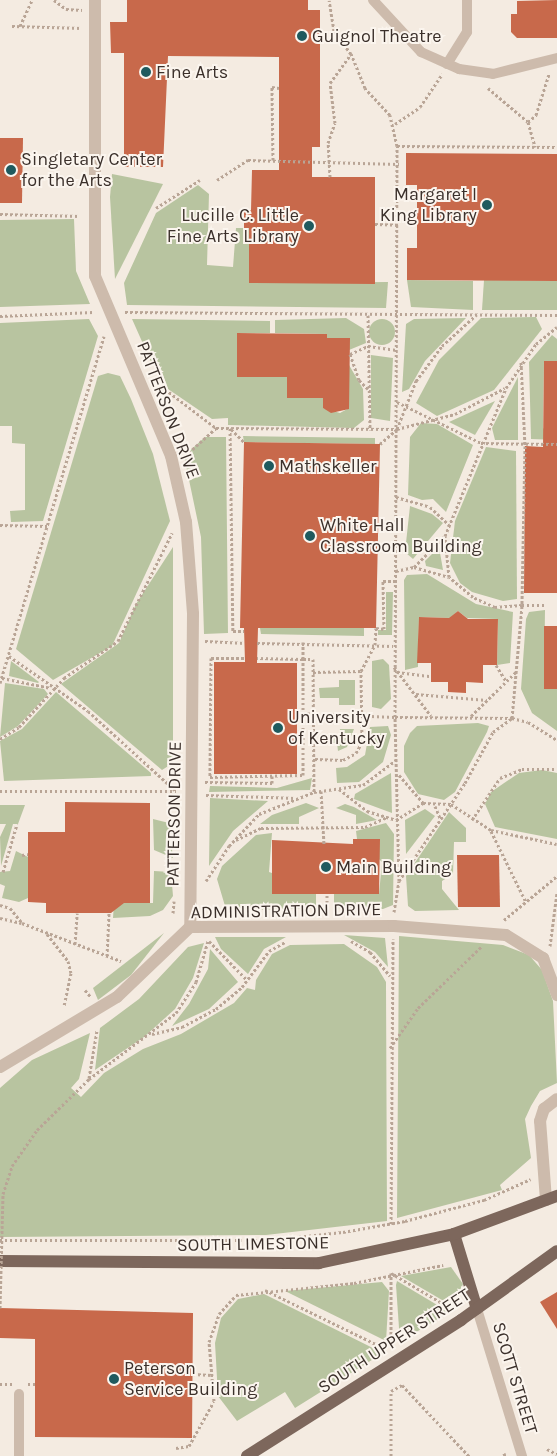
<!DOCTYPE html>
<style>
body{margin:0}
#map{position:relative;width:557px;height:1456px;overflow:hidden;background:#f4ebe1;font-family:Karla,sans-serif}
div>[style]{position:absolute}
.green>*{inset:0;background:#b8c4a0}
.round{border-radius:50%}
.building>*{inset:0;background:#c8694b}
.path>*{height:3px;margin-top:-1.5px;transform-origin:0;background:repeating-linear-gradient(90deg,#b9a596 0 2.5px,transparent 0 5px)}
.lane>*{height:10px;margin:-5px;padding:0 5px;transform-origin:5px;border-radius:5px;background:#cdbbac}
.street>*{height:12px;margin:-6px;padding:0 6px;transform-origin:6px;border-radius:6px;background:#cdbbac}
.primary>*{height:12px;margin:-6px;padding:0 6px;transform-origin:6px;border-radius:6px;background:#7d675c}
.path-bridge>*{height:3px;margin-top:-1.5px;transform-origin:0;background:repeating-linear-gradient(90deg,#b9a596 0 2.5px,transparent 0 5px)}
.dots>*{width:14px;height:14px;translate:-50% -50%;box-sizing:border-box;border:2px solid #fbf5ee;border-radius:50%}
span{translate:-50% -50%;white-space:nowrap;text-align:center;line-height:1.15;-webkit-text-stroke:4px #fbf5ee;paint-order:stroke}
.poi-label{font-size:18px;color:#3b302b}
.left{translate:0 -50%;text-align:left}
.right{translate:-100% -50%;text-align:right}
.street-label{font-size:18px;color:#3b302b}
</style>
<div id="map">
<div class="green">
<div style="clip-path:polygon(112px 174px,163px 184px,115px 279px,110px 197px)"></div>
<div style="clip-path:polygon(198px 185px,209px 194px,207px 265px,233px 267px,236px 228px,249px 228px,249px 283px,388px 282px,386px 308px,127px 305px,124px 283px,156px 213px)"></div>
<div style="clip-path:polygon(74px 219px,76px 271px,90px 304px,0 307px,0 220px)"></div>
<div style="clip-path:polygon(407px 280px,473px 281px,473px 310px,411px 307px)"></div>
<div style="clip-path:polygon(484px 280px,557px 281px,557px 310px,482px 310px)"></div>
<div style="clip-path:polygon(536px 317px,542px 329px,494px 390px,437px 416px,416px 403px,439px 360px,481px 318px)"></div>
<div style="clip-path:polygon(346px 318px,364px 329px,366px 343px,349px 350px,327px 338px,327px 334px,275px 333px,275px 320px)"></div>
<div style="clip-path:polygon(466px 318px,425px 361px,409px 389px,402px 392px,406px 324px,414px 319px)"></div>
<div class="round" style="left:369px;top:319px;width:26px;height:26px"></div>
<div style="clip-path:polygon(89px 319px,98px 336px,43px 521px,11px 522px,10px 511px,25px 510px,25px 444px,12px 443px,12px 426px,0 426px,0 323px)"></div>
<div style="clip-path:polygon(132px 319px,270px 321px,270px 333px,237px 333px,237px 377px,287px 377px,323px 398px,323px 408px,340px 413px,349px 408px,349px 365px,363px 389px,364px 420px,354px 428px,228px 425px,228px 418px,212px 419px,168px 389px,160px 366px,152px 364px)"></div>
<div style="clip-path:polygon(552px 335px,557px 339px,557px 361px,544px 361px,543px 428px,557px 440px,531px 439px,529px 362px)"></div>
<div style="clip-path:polygon(371px 355px,393px 358px,390px 421px,371px 418px)"></div>
<div style="clip-path:polygon(108px 373px,120px 376px,131px 399px,153px 454px,170px 521px,112px 646px,53px 680px,16px 649px,98px 376px)"></div>
<div style="clip-path:polygon(518px 377px,518px 440px,495px 440px,492px 428px)"></div>
<div style="clip-path:polygon(495px 401px,475px 435px,449px 422px)"></div>
<div style="clip-path:polygon(421px 423px,437px 424px,473px 445px,446px 512px,433px 499px,422px 500px,408px 495px,410px 437px)"></div>
<div style="clip-path:polygon(243px 436px,375px 438px,375px 444px,244px 442px)"></div>
<div style="clip-path:polygon(205px 437px,226px 437px,228px 633px,204px 634px,201px 537px,184px 456px)"></div>
<div style="clip-path:polygon(486px 447px,516px 451px,517px 599px,503px 601px,472px 592px,460px 583px,450px 563px,455px 521px)"></div>
<div style="clip-path:polygon(410px 506px,432px 514px,443px 523px,413px 559px,405px 552px)"></div>
<div style="clip-path:polygon(173px 547px,173px 763px,162px 770px,61px 684px,119px 643px,136px 604px)"></div>
<div style="clip-path:polygon(439px 547px,443px 570px,426px 566px,425px 561px)"></div>
<div style="clip-path:polygon(427px 574px,476px 604px,513px 612px,510px 663px,497px 665px,498px 619px,467px 618px,458px 611px,450px 618px,419px 617px,418px 667px,405px 670px,404px 580px,407px 575px)"></div>
<div style="clip-path:polygon(386px 592px,393px 592px,392px 635px,378px 635px,378px 630px,386px 630px)"></div>
<div style="clip-path:polygon(545px 610px,544px 688px,557px 689px,557px 731px,532px 713px,521px 689px,526px 619px,529px 612px)"></div>
<div style="clip-path:polygon(260px 628px,364px 628px,364px 636px,261px 634px)"></div>
<div style="clip-path:polygon(383px 659px,389px 665px,391px 699px,381px 709px,372px 707px,372px 661px)"></div>
<div style="clip-path:polygon(11px 661px,39px 682px,38px 683px,9px 676px)"></div>
<div style="clip-path:polygon(339px 680px,355px 680px,355px 705px,339px 705px,339px 698px,320px 698px,319px 688px,339px 687px)"></div>
<div style="clip-path:polygon(5px 683px,44px 689px,48px 694px,18px 726px,0 737px)"></div>
<div style="clip-path:polygon(56px 692px,151px 773px,151px 776px,4px 781px,0 741px,22px 729px)"></div>
<div style="clip-path:polygon(478px 723px,489px 726px,487px 732px,455px 792px,444px 800px,418px 794px,404px 772px,404px 746px,410px 733px,417px 726px)"></div>
<div style="clip-path:polygon(388px 726px,391px 735px,383px 762px,359px 782px,337px 783px,336px 768px,347px 767px,365px 755px,370px 727px)"></div>
<div style="clip-path:polygon(340px 729px,354px 729px,347px 747px,338px 751px,337px 743px,320px 743px,321px 735px,339px 735px)"></div>
<div style="clip-path:polygon(542px 770px,557px 773px,557px 839px,495px 827px,485px 804px,491px 792px,519px 773px)"></div>
<div style="clip-path:polygon(391px 773px,392px 813px,354px 799px,355px 794px)"></div>
<div style="clip-path:polygon(312px 778px,310px 790px,209px 792px,210px 786px,277px 788px)"></div>
<div style="clip-path:polygon(210px 798px,268px 801px,233px 831px,209px 866px)"></div>
<div style="clip-path:polygon(306px 803px,319px 808px,299px 817px,299px 824px,260px 824px,272px 815px)"></div>
<div style="clip-path:polygon(345px 804px,354px 807px,377px 820px,356px 824px,356px 815px,336px 808px)"></div>
<div style="clip-path:polygon(0 805px,25px 805px,18px 824px,13px 824px,1px 866px,0 837px,6px 824px,0 824px)"></div>
<div style="clip-path:polygon(425px 809px,435px 816px,406px 854px,405px 820px)"></div>
<div style="clip-path:polygon(449px 812px,466px 828px,466px 842px,454px 842px,453px 874px,442px 881px,442px 889px,459px 910px,415px 911px,408px 906px,406px 876px)"></div>
<div style="clip-path:polygon(153px 819px,169px 823px,173px 858px,154px 850px)"></div>
<div style="clip-path:polygon(386px 823px,394px 834px,393px 905px,383px 909px,334px 908px,334px 889px,379px 894px,382px 862px,357px 839px,356px 831px)"></div>
<div style="clip-path:polygon(272px 833px,269px 872px,316px 888px,316px 908px,240px 910px,225px 906px,217px 879px,222px 866px,256px 835px)"></div>
<div style="clip-path:polygon(16px 851px,28px 857px,28px 898px,19px 902px,2px 898px,5px 886px,0 884px,0 872px,10px 871px)"></div>
<div style="clip-path:polygon(154px 871px,171px 872px,173px 896px,163px 910px,150px 916px,113px 918px,114px 903px,153px 903px)"></div>
<div style="clip-path:polygon(164px 933px,131px 975px,98px 1000px,93px 988px)"></div>
<div style="clip-path:polygon(344px 935px,385px 938px,388px 967px,375px 952px)"></div>
<div style="clip-path:polygon(399px 936px,503px 945px,529px 955px,542px 970px,553px 1001px,557px 1083px,540px 1091px,531px 1106px,525px 1119px,531px 1158px,500px 1185px,502px 1190px,397px 1218px)"></div>
<div style="clip-path:polygon(215px 937px,286px 937px,264px 949px,248px 974px,221px 949px)"></div>
<div style="clip-path:polygon(204px 943px,193px 978px,175px 1009px,144px 1037px,95px 1070px,100px 1028px,139px 999px,188px 947px)"></div>
<div style="clip-path:polygon(344px 944px,377px 967px,386px 982px,387px 1221px,266px 1235px,0 1237px,0 1088px,32px 1060px,90px 1033px,79px 1079px,71px 1088px,81px 1097px,104px 1073px,143px 1049px,181px 1034px,234px 1003px,247px 988px,255px 990px,256px 980px,272px 954px,290px 945px)"></div>
<div style="clip-path:polygon(210px 949px,238px 982px,209px 1009px,172px 1026px,189px 1004px,208px 969px)"></div>
<div style="clip-path:polygon(451px 1267px,463px 1284px,454px 1307px,401px 1276px)"></div>
<div style="clip-path:polygon(397px 1281px,449px 1312px,400px 1342px,396px 1285px)"></div>
<div style="clip-path:polygon(382px 1282px,389px 1291px,386px 1341px,285px 1291px)"></div>
<div style="clip-path:polygon(264px 1294px,383px 1353px,295px 1408px,285px 1392px,237px 1421px,218px 1396px,215px 1343px,221px 1318px,238px 1299px)"></div>
</div>
<div class="building">
<div style="clip-path:polygon(127px 0,308px 0,308px 10px,320px 10px,320px 147px,312px 147px,312px 177px,375px 177px,375px 284px,249px 283px,249px 228px,244px 228px,244px 210px,251px 210px,252px 170px,279px 170px,279px 57px,168px 56px,163px 167px,124px 167px,124px 53px,111px 53px,110px 22px,127px 22px)"></div>
<div style="clip-path:polygon(557px 0,557px 38px,517px 38px,511px 32px,511px 14px,517px 14px,517px 1px)"></div>
<div style="clip-path:polygon(0 138px,23px 138px,22px 203px,0 203px)"></div>
<div style="clip-path:polygon(406px 153px,557px 154px,557px 281px,407px 280px,407px 248px,417px 248px,417px 185px,406px 185px)"></div>
<div style="clip-path:polygon(237px 333px,327px 334px,327px 338px,350px 338px,349px 409px,331px 413px,323px 408px,323px 398px,287px 398px,287px 377px,237px 377px)"></div>
<div style="clip-path:polygon(544px 361px,557px 361px,557px 593px,524px 593px,525px 446px,543px 447px)"></div>
<div style="clip-path:polygon(244px 442px,380px 444px,376px 628px,258px 628px,257px 663px,297px 663px,297px 774px,214px 774px,214px 662px,245px 662px,244px 628px,240px 628px)"></div>
<div style="clip-path:polygon(458px 611px,468px 619px,498px 619px,497px 665px,483px 665px,483px 683px,466px 682px,466px 693px,448px 692px,448px 682px,431px 682px,431px 663px,417px 663px,419px 617px,449px 618px)"></div>
<div style="clip-path:polygon(544px 626px,557px 626px,557px 689px,544px 689px)"></div>
<div style="clip-path:polygon(65px 802px,150px 803px,150px 903px,124px 903px,111px 913px,46px 913px,46px 903px,28px 902px,28px 832px,65px 832px)"></div>
<div style="clip-path:polygon(353px 839px,380px 839px,379px 894px,272px 894px,272px 840px,353px 844px)"></div>
<div style="clip-path:polygon(457px 855px,499px 855px,500px 907px,458px 907px)"></div>
<div style="clip-path:polygon(557px 1292px,557px 1329px,540px 1302px)"></div>
<div style="clip-path:polygon(0 1308px,193px 1313px,192px 1438px,35px 1437px,35px 1339px,0 1338px)"></div>
</div>
<div class="path">
<div style="left:54px;top:0;width:15px;rotate:37deg"></div>
<div style="left:66px;top:9px;width:16px;rotate:4deg"></div>
<div style="left:12px;top:26px;width:70px;rotate:1.6deg"></div>
<div style="left:20px;top:26px;width:29px;rotate:-65deg"></div>
<div style="left:488px;top:88px;width:52px;rotate:40.4deg"></div>
<div style="left:528px;top:122px;width:26px;rotate:74deg"></div>
<div style="left:528px;top:122px;width:11px;rotate:-41deg"></div>
<div style="left:536px;top:115px;width:43px;rotate:-72.4deg"></div>
<div style="left:395px;top:124px;width:30px;rotate:-34deg"></div>
<div style="left:420px;top:107px;width:40px;rotate:-56deg"></div>
<div style="left:397px;top:146px;width:160px;rotate:0.4deg"></div>
<div style="left:273px;top:160px;width:73px;rotate:-90.8deg"></div>
<div style="left:272px;top:87px;width:7px;rotate:8deg"></div>
<div style="left:330px;top:177px;width:34px;rotate:-93deg"></div>
<div style="left:328px;top:143px;width:21px;rotate:-71deg"></div>
<div style="left:335px;top:123px;width:40px;rotate:-97.1deg"></div>
<div style="left:330px;top:83px;width:36px;rotate:-54deg"></div>
<div style="left:217px;top:180px;width:37px;rotate:-33deg"></div>
<div style="left:248px;top:160px;width:151px;rotate:1.5deg"></div>
<div style="left:156px;top:208px;width:52px;rotate:-32.5deg"></div>
<div style="left:0;top:214px;width:80px;rotate:1.4deg"></div>
<div style="left:375px;top:224px;width:23px;rotate:2deg"></div>
<div style="left:125px;top:312px;width:432px;rotate:0.4deg"></div>
<div style="left:368px;top:315px;width:115px;rotate:89deg"></div>
<div style="left:0;top:316px;width:93px;rotate:-2.5deg"></div>
<div style="left:521px;top:362px;width:84px;rotate:87.3deg"></div>
<div style="left:525px;top:446px;width:159px;rotate:91.1deg"></div>
<div style="left:522px;top:605px;width:23px"></div>
<div style="left:157px;top:383px;width:74px;rotate:37.3deg"></div>
<div style="left:216px;top:428px;width:181px;rotate:0.3deg"></div>
<div style="left:397px;top:429px;width:52px;rotate:-68.4deg"></div>
<div style="left:416px;top:381px;width:44px;rotate:-53.4deg"></div>
<div style="left:442px;top:346px;width:47px;rotate:-42.4deg"></div>
<div style="left:368px;top:389px;width:13px;rotate:-135deg"></div>
<div style="left:359px;top:380px;width:28px;rotate:-109deg"></div>
<div style="left:350px;top:354px;width:20px;rotate:-24deg"></div>
<div style="left:368px;top:346px;width:29px;rotate:8deg"></div>
<div style="left:397px;top:402px;width:93px;rotate:26deg"></div>
<div style="left:481px;top:443px;width:76px;rotate:0.8deg"></div>
<div style="left:230px;top:428px;width:203px;rotate:89.2deg"></div>
<div style="left:233px;top:631px;width:11px"></div>
<div style="left:231px;top:429px;width:18px;rotate:45deg"></div>
<div style="left:380px;top:444px;width:23px;rotate:-41deg"></div>
<div style="left:397px;top:429px;width:60px;rotate:-14.5deg"></div>
<div style="left:455px;top:414px;width:56px;rotate:-27.5deg"></div>
<div style="left:185px;top:456px;width:42px;rotate:-42.1deg"></div>
<div style="left:396px;top:497px;width:35px;rotate:16deg"></div>
<div style="left:430px;top:507px;width:26px;rotate:43deg"></div>
<div style="left:0;top:525px;width:47px;rotate:1.2deg"></div>
<div style="left:414px;top:567px;width:44px;rotate:-45deg"></div>
<div style="left:396px;top:571px;width:18px;rotate:-13deg"></div>
<div style="left:414px;top:567px;width:36px;rotate:16deg"></div>
<div style="left:376px;top:628px;width:8px;rotate:7deg"></div>
<div style="left:384px;top:629px;width:48px;rotate:-91.2deg"></div>
<div style="left:383px;top:581px;width:13px"></div>
<div style="left:205px;top:641px;width:40px;rotate:2.9deg"></div>
<div style="left:303px;top:642px;width:17px;rotate:90deg"></div>
<div style="left:303px;top:659px;width:10px"></div>
<div style="left:313px;top:659px;width:133px;rotate:89.6deg"></div>
<div style="left:257px;top:643px;width:136px;rotate:1.3deg"></div>
<div style="left:9px;top:656px;width:96px;rotate:34.8deg"></div>
<div style="left:88px;top:711px;width:119px;rotate:42.3deg"></div>
<div style="left:244px;top:658px;width:33px;rotate:180deg"></div>
<div style="left:211px;top:658px;width:119px;rotate:90.5deg"></div>
<div style="left:210px;top:777px;width:93px;rotate:-1.2deg"></div>
<div style="left:303px;top:775px;width:116px;rotate:-90deg"></div>
<div style="left:303px;top:659px;width:46px;rotate:-178.8deg"></div>
<div style="left:496px;top:665px;width:19px;rotate:58deg"></div>
<div style="left:394px;top:667px;width:61px;rotate:52.9deg"></div>
<div style="left:313px;top:672px;width:48px;rotate:-1.2deg"></div>
<div style="left:397px;top:672px;width:34px;rotate:7deg"></div>
<div style="left:2px;top:678px;width:50px;rotate:11.5deg"></div>
<div style="left:0;top:683px;width:362px;rotate:-73.3deg"></div>
<div style="left:416px;top:694px;width:71px;rotate:4.8deg"></div>
<div style="left:297px;top:713px;width:98px;rotate:2.3deg"></div>
<div style="left:395px;top:717px;width:571px;rotate:-89.8deg"></div>
<div style="left:397px;top:146px;width:32px;rotate:-103deg"></div>
<div style="left:390px;top:115px;width:37px;rotate:-133deg"></div>
<div style="left:365px;top:88px;width:37px;rotate:-112deg"></div>
<div style="left:351px;top:54px;width:29px;rotate:-126deg"></div>
<div style="left:334px;top:31px;width:31px;rotate:-99deg"></div>
<div style="left:471px;top:716px;width:63px;rotate:-44.4deg"></div>
<div style="left:0;top:739px;width:22px;rotate:-32deg"></div>
<div style="left:19px;top:727px;width:67px;rotate:-47.4deg"></div>
<div style="left:64px;top:678px;width:65px;rotate:-34.4deg"></div>
<div style="left:118px;top:641px;width:121px;rotate:-63.4deg"></div>
<div style="left:315px;top:759px;width:28px;rotate:2deg"></div>
<div style="left:343px;top:760px;width:15px;rotate:-28deg"></div>
<div style="left:356px;top:753px;width:13px;rotate:-61deg"></div>
<div style="left:362px;top:742px;width:71px;rotate:-90.8deg"></div>
<div style="left:361px;top:671px;width:30px;rotate:-62deg"></div>
<div style="left:375px;top:645px;width:17px;rotate:-87deg"></div>
<div style="left:399px;top:775px;width:37px;rotate:49deg"></div>
<div style="left:423px;top:803px;width:28px;rotate:2deg"></div>
<div style="left:451px;top:804px;width:48px;rotate:33deg"></div>
<div style="left:491px;top:830px;width:67px;rotate:12deg"></div>
<div style="left:205px;top:782px;width:67px;rotate:0.9deg"></div>
<div style="left:272px;top:783px;width:7px;rotate:-90deg"></div>
<div style="left:339px;top:789px;width:36px;rotate:38deg"></div>
<div style="left:367px;top:811px;width:30px;rotate:17deg"></div>
<div style="left:396px;top:820px;width:32px;rotate:-32deg"></div>
<div style="left:0;top:791px;width:176px"></div>
<div style="left:321px;top:791px;width:53px;rotate:86.8deg"></div>
<div style="left:206px;top:795px;width:89px;rotate:1.9deg"></div>
<div style="left:435px;top:806px;width:13px;rotate:67deg"></div>
<div style="left:472px;top:820px;width:50px;rotate:-56.3deg"></div>
<div style="left:500px;top:778px;width:24px;rotate:-22deg"></div>
<div style="left:522px;top:769px;width:35px"></div>
<div style="left:491px;top:831px;width:79px;rotate:63.8deg"></div>
<div style="left:236px;top:840px;width:28px;rotate:-26deg"></div>
<div style="left:261px;top:828px;width:104px;rotate:-0.6deg"></div>
<div style="left:365px;top:827px;width:24px;rotate:-24deg"></div>
<div style="left:22px;top:855px;width:6px;rotate:-9deg"></div>
<div style="left:3px;top:872px;width:50px;rotate:-73.7deg"></div>
<div style="left:206px;top:881px;width:42px;rotate:-56.7deg"></div>
<div style="left:229px;top:846px;width:44px;rotate:-46.8deg"></div>
<div style="left:259px;top:814px;width:59px;rotate:-21.8deg"></div>
<div style="left:314px;top:792px;width:49px;rotate:-8.1deg"></div>
<div style="left:363px;top:785px;width:41px;rotate:-37.1deg"></div>
<div style="left:399px;top:881px;width:118px;rotate:-56deg"></div>
<div style="left:465px;top:783px;width:58px;rotate:-61.2deg"></div>
<div style="left:493px;top:732px;width:24px;rotate:-36deg"></div>
<div style="left:512px;top:718px;width:113px;rotate:-84.9deg"></div>
<div style="left:522px;top:605px;width:27px;rotate:176deg"></div>
<div style="left:495px;top:607px;width:24px;rotate:-156deg"></div>
<div style="left:473px;top:597px;width:31px;rotate:-140deg"></div>
<div style="left:449px;top:577px;width:41px;rotate:-95.6deg"></div>
<div style="left:445px;top:536px;width:160px;rotate:-67.6deg"></div>
<div style="left:506px;top:388px;width:53px;rotate:-55.7deg"></div>
<div style="left:536px;top:344px;width:27px;rotate:-39deg"></div>
<div style="left:327px;top:895px;width:17px;rotate:90deg"></div>
<div style="left:0;top:905px;width:10px;rotate:17deg"></div>
<div style="left:10px;top:908px;width:19px;rotate:51deg"></div>
<div style="left:22px;top:923px;width:106px;rotate:21deg"></div>
<div style="left:394px;top:912px;width:31px;rotate:-81deg"></div>
<div style="left:399px;top:881px;width:164px;rotate:-91.4deg"></div>
<div style="left:395px;top:717px;width:117px;rotate:0.5deg"></div>
<div style="left:512px;top:718px;width:16px;rotate:14deg"></div>
<div style="left:528px;top:722px;width:34px;rotate:32deg"></div>
<div style="left:173px;top:913px;width:12px;rotate:-85deg"></div>
<div style="left:0;top:918px;width:22px;rotate:13deg"></div>
<div style="left:504px;top:920px;width:69px;rotate:-39.7deg"></div>
<div style="left:47px;top:934px;width:34px;rotate:52deg"></div>
<div style="left:68px;top:961px;width:12px;rotate:76deg"></div>
<div style="left:71px;top:973px;width:33px;rotate:102deg"></div>
<div style="left:209px;top:941px;width:54px;rotate:45.7deg"></div>
<div style="left:351px;top:941px;width:22px;rotate:30deg"></div>
<div style="left:370px;top:952px;width:31px;rotate:50deg"></div>
<div style="left:75px;top:944px;width:31px;rotate:-86deg"></div>
<div style="left:550px;top:946px;width:53px;rotate:-82.5deg"></div>
<div style="left:107px;top:956px;width:43px;rotate:-87.3deg"></div>
<div style="left:85px;top:990px;width:8px;rotate:50deg"></div>
<div style="left:152px;top:1034px;width:31px;rotate:-13deg"></div>
<div style="left:182px;top:1027px;width:38px;rotate:-28deg"></div>
<div style="left:216px;top:1009px;width:34px;rotate:-40deg"></div>
<div style="left:242px;top:987px;width:45px;rotate:-53.1deg"></div>
<div style="left:269px;top:951px;width:18px;rotate:-29deg"></div>
<div style="left:390px;top:1048px;width:49px;rotate:-55deg"></div>
<div style="left:418px;top:1008px;width:88px;rotate:-44.1deg"></div>
<div style="left:89px;top:1078px;width:49px;rotate:-80.5deg"></div>
<div style="left:89px;top:1079px;width:109px;rotate:-37.2deg"></div>
<div style="left:176px;top:1013px;width:37px;rotate:-57deg"></div>
<div style="left:196px;top:982px;width:43px;rotate:-73.7deg"></div>
<div style="left:391px;top:1224px;width:285px;rotate:-89.6deg"></div>
<div style="left:0;top:1240px;width:269px"></div>
<div style="left:269px;top:1240px;width:74px;rotate:-6.2deg"></div>
<div style="left:343px;top:1232px;width:63px;rotate:-10.1deg"></div>
<div style="left:405px;top:1221px;width:82px;rotate:-14.9deg"></div>
<div style="left:484px;top:1200px;width:51px;rotate:-24.1deg"></div>
<div style="left:265px;top:1290px;width:132px;rotate:26deg"></div>
<div style="left:384px;top:1348px;width:8px;rotate:-30deg"></div>
<div style="left:391px;top:1344px;width:71px;rotate:-90deg"></div>
<div style="left:391px;top:1273px;width:71px;rotate:30.5deg"></div>
<div style="left:193px;top:1374px;width:19px;rotate:3deg"></div>
<div style="left:0;top:1384px;width:12px"></div>
<div style="left:28px;top:1384px;width:7px"></div>
<div style="left:176px;top:1448px;width:13px;rotate:-9deg"></div>
<div style="left:189px;top:1446px;width:51px;rotate:-60.9deg"></div>
<div style="left:214px;top:1401px;width:59px;rotate:-94.8deg"></div>
<div style="left:209px;top:1342px;width:30px;rotate:-70deg"></div>
<div style="left:219px;top:1314px;width:25px;rotate:-48deg"></div>
<div style="left:236px;top:1295px;width:119px;rotate:-5.8deg"></div>
<div style="left:354px;top:1283px;width:91px;rotate:-11.4deg"></div>
<div style="left:547px;top:1449px;width:11px;rotate:27deg"></div>
<div style="left:504px;top:1453px;width:3px;rotate:72deg"></div>
<div style="left:391px;top:1456px;width:65px;rotate:-90deg"></div>
<div style="left:391px;top:1391px;width:13px;rotate:-29deg"></div>
<div style="left:402px;top:1385px;width:98px;rotate:46.7deg"></div>
</div>
<div class="lane">
<div style="left:373px;top:0;width:71px;rotate:47.3deg"></div>
<div style="left:421px;top:52px;width:42px;rotate:24.1deg"></div>
<div style="left:459px;top:69px;width:34px;rotate:8deg"></div>
<div style="left:493px;top:74px;width:66px;rotate:-14deg"></div>
<div style="left:447px;top:64px;width:38px;rotate:-58deg"></div>
<div style="left:467px;top:32px;width:32px;rotate:-90deg"></div>
<div style="left:477px;top:1309px;width:154px;rotate:73deg"></div>
<div style="left:19px;top:1456px;width:62px;rotate:-90deg"></div>
</div>
<div class="street">
<div style="left:95px;top:0;width:276px;rotate:90deg"></div>
<div style="left:95px;top:276px;width:195px;rotate:67.1deg"></div>
<div style="left:171px;top:456px;width:68px;rotate:77.2deg"></div>
<div style="left:186px;top:522px;width:92px;rotate:85.6deg"></div>
<div style="left:193px;top:614px;width:313px;rotate:90.5deg"></div>
<div style="left:0;top:1067px;width:136px;rotate:-30.9deg"></div>
<div style="left:117px;top:997px;width:101px;rotate:-43.8deg"></div>
<div style="left:190px;top:927px;width:204px;rotate:-0.3deg"></div>
<div style="left:394px;top:926px;width:112px;rotate:4.6deg"></div>
<div style="left:506px;top:935px;width:44px;rotate:31.9deg"></div>
<div style="left:543px;top:958px;width:40px;rotate:69deg"></div>
<div style="left:546px;top:1200px;width:79px;rotate:-94.3deg"></div>
<div style="left:540px;top:1121px;width:13px;rotate:-72deg"></div>
<div style="left:544px;top:1109px;width:16px;rotate:-38deg"></div>
</div>
<div class="primary">
<div style="left:454px;top:1234px;width:78px;rotate:73deg"></div>
<div style="left:0;top:1261px;width:319px;rotate:0.4deg"></div>
<div style="left:319px;top:1263px;width:138px;rotate:-12.1deg"></div>
<div style="left:454px;top:1234px;width:110px;rotate:-20.3deg"></div>
<div style="left:247px;top:1456px;width:254px;rotate:-32.4deg"></div>
<div style="left:461px;top:1320px;width:118px;rotate:-35.7deg"></div>
</div>
<div class="path-bridge">
<div style="left:0;top:1308px;width:114px;rotate:-88.5deg"></div>
<div style="left:3px;top:1194px;width:29px;rotate:-72deg"></div>
<div style="left:12px;top:1166px;width:44px;rotate:-55.2deg"></div>
<div style="left:37px;top:1130px;width:73px;rotate:-44.4deg"></div>
</div>
<div class="dots">
<div style="left:302px;top:36px;background:#1f5a5e"></div>
<div style="left:146px;top:72px;background:#1f5a5e"></div>
<div style="left:11px;top:170px;background:#1f5a5e"></div>
<div style="left:487px;top:205px;background:#1f5a5e"></div>
<div style="left:309px;top:226px;background:#1f5a5e"></div>
<div style="left:269px;top:466px;background:#1f5a5e"></div>
<div style="left:310px;top:536px;background:#1f5a5e"></div>
<div style="left:278px;top:728px;background:#1f5a5e"></div>
<div style="left:326px;top:867px;background:#1f5a5e"></div>
<div style="left:114px;top:1379px;background:#1f5a5e"></div>
</div>
<div class="poi-label">
<span class="left" style="left:312px;top:36px">Guignol Theatre</span>
<span class="left" style="left:156px;top:72px">Fine Arts</span>
<span class="left" style="left:21px;top:170px">Singletary Center<br>for the Arts</span>
<span class="right" style="left:477px;top:205px">Margaret I<br>King Library</span>
<span class="right" style="left:299px;top:226px">Lucille C. Little<br>Fine Arts Library</span>
<span class="left" style="left:279px;top:466px">Mathskeller</span>
<span class="left" style="left:320px;top:536px">White Hall<br>Classroom Building</span>
<span class="left" style="left:288px;top:728px">University<br>of Kentucky</span>
<span class="left" style="left:336px;top:867px">Main Building</span>
<span class="left" style="left:124px;top:1379px">Peterson<br>Service Building</span>
</div>
<div class="street-label">
<span style="left:168px;top:410px;rotate:69deg">PATTERSON DRIVE</span>
<span style="left:174px;top:814px;rotate:-89deg">PATTERSON DRIVE</span>
<span style="left:286px;top:911px;rotate:-1deg">ADMINISTRATION DRIVE</span>
<span style="left:253px;top:1244px;rotate:-1deg">SOUTH LIMESTONE</span>
<span style="left:394px;top:1341px;rotate:-33deg">SOUTH UPPER STREET</span>
<span style="left:515px;top:1378px;rotate:73deg">SCOTT STREET</span>
</div>
</div>
